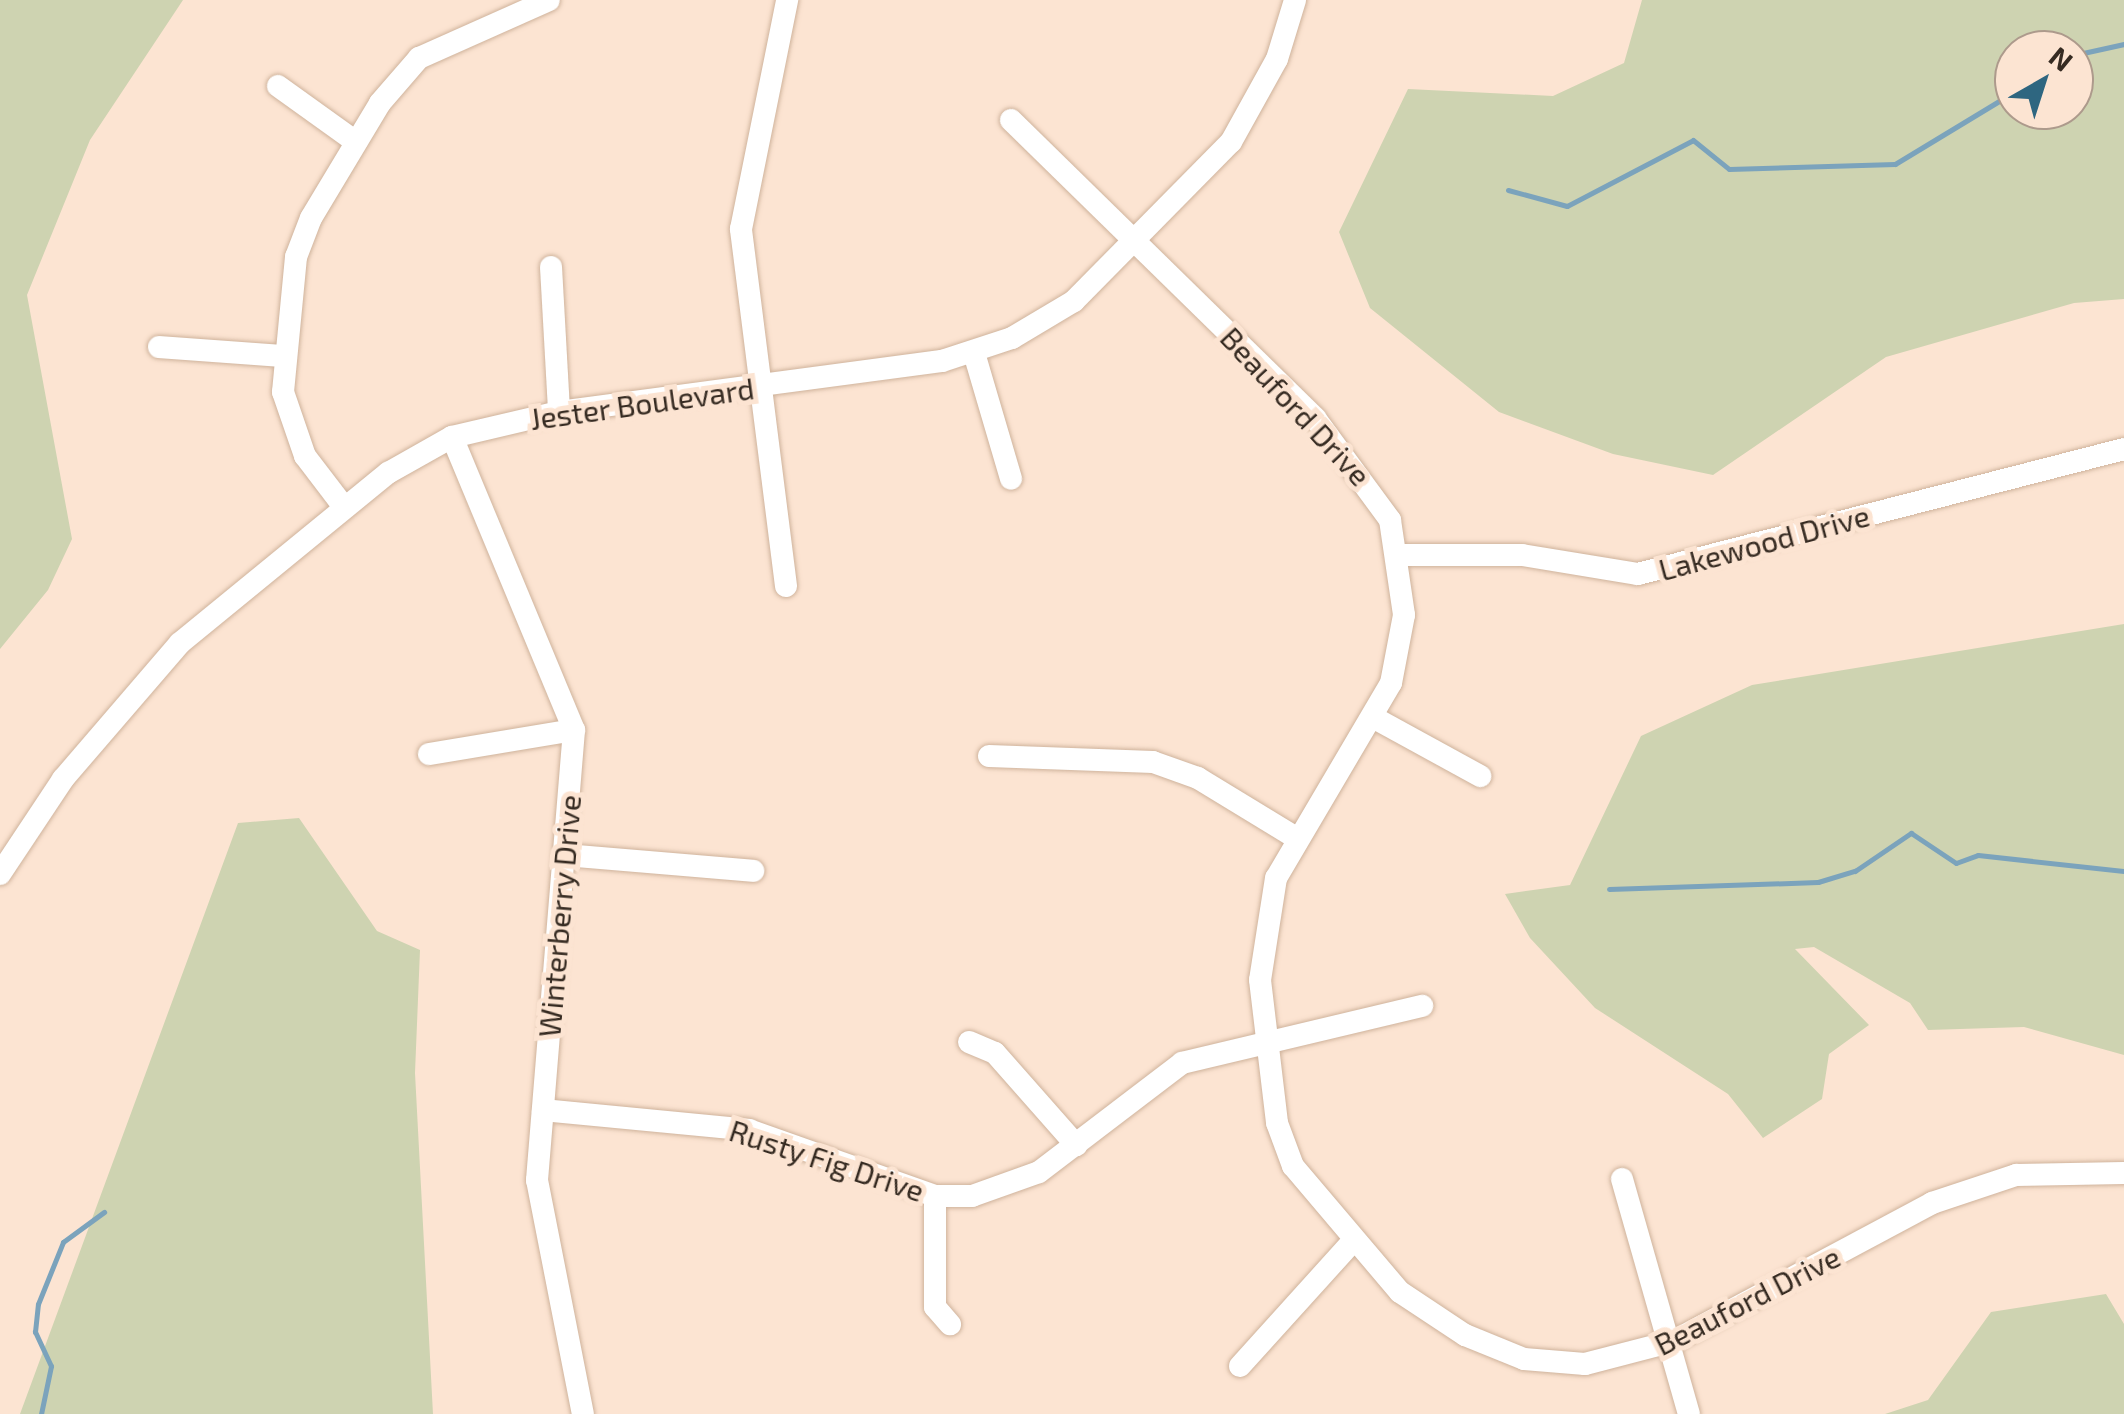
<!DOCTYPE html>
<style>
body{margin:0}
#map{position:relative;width:2124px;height:1414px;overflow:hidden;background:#fce4d2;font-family:"Exo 2",sans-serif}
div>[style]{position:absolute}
.green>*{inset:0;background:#ced3b1}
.stream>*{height:5px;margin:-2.5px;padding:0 2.5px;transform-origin:2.5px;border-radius:2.5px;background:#7ba3bc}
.roads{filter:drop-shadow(0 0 2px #cfb39c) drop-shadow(0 0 2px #cfb39c)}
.minor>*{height:22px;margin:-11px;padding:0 11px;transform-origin:11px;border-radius:11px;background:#fff}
span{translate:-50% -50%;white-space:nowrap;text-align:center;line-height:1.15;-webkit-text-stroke:10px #fce4d2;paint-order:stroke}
.street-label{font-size:30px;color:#362b22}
.north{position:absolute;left:1994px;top:30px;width:100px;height:100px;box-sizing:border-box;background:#fce4d2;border:2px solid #ad9a8c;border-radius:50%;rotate:39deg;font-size:28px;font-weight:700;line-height:40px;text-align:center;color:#362b22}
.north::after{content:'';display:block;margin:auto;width:35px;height:45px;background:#2e6680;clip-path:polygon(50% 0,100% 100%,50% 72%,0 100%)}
</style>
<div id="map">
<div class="green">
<div style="clip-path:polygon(0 0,183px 0,90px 140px,27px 295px,72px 539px,48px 590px,0 649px)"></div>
<div style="clip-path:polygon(evenodd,1642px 0,2124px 0,2124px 299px,2074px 303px,1886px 357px,1713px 475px,1613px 454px,1499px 412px,1370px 308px,1339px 232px,1408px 89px,1553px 96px,1624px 63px,1642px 0,2014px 50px,2074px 50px,2074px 110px,2014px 110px,2014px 50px)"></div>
<div style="clip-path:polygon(2124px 624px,2124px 1055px,2024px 1027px,1928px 1030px,1910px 1003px,1814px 947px,1795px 949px,1869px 1025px,1829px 1054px,1822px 1099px,1763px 1138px,1728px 1094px,1595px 1008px,1530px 938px,1505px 894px,1570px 885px,1641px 736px,1752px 685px)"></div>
<div style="clip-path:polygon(299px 818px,377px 931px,420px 950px,415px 1073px,433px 1414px,20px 1414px,238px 823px)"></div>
<div style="clip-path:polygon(2106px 1294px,2124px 1324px,2124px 1414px,1885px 1414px,1928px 1400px,1991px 1312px)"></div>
</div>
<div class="stream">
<div style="left:2074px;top:55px;width:51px;rotate:-12.4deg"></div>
<div style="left:1508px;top:190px;width:61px;rotate:15.2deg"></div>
<div style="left:1567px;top:206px;width:142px;rotate:-27.6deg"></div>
<div style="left:1693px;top:140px;width:46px;rotate:38.9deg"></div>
<div style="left:1729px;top:169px;width:166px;rotate:-1.7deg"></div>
<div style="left:1895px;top:164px;width:139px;rotate:-31.2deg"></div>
<div style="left:1609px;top:889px;width:209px;rotate:-1.9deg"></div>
<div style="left:1818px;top:882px;width:39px;rotate:-17deg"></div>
<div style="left:1855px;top:871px;width:68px;rotate:-34.2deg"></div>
<div style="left:1911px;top:833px;width:54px;rotate:33.7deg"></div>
<div style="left:1956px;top:863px;width:23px;rotate:-20deg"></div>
<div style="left:1978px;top:855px;width:147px;rotate:6.3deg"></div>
<div style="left:41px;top:1414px;width:49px;rotate:-78.2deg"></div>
<div style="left:51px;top:1366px;width:38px;rotate:-115deg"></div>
<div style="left:35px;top:1332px;width:28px;rotate:-84deg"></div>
<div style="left:38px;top:1304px;width:67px;rotate:-68deg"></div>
<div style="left:63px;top:1242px;width:51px;rotate:-36.2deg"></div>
</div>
<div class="roads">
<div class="minor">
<div style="left:278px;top:86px;width:96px;rotate:35.7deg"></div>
<div style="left:1011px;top:120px;width:426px;rotate:44.4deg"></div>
<div style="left:1315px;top:418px;width:127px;rotate:53.7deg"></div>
<div style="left:1390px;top:520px;width:96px;rotate:81.6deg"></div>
<div style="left:1404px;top:615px;width:69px;rotate:100.8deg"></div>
<div style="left:1391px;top:683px;width:226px;rotate:120.5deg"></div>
<div style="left:1276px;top:878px;width:103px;rotate:98.9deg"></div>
<div style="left:1260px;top:980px;width:144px;rotate:83.2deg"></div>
<div style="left:1277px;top:1123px;width:46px;rotate:69.6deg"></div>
<div style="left:1293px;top:1166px;width:165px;rotate:49.7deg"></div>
<div style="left:1400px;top:1292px;width:78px;rotate:33.5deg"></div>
<div style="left:1465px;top:1335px;width:64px;rotate:22.1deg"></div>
<div style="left:1524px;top:1359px;width:61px;rotate:4.7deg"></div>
<div style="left:1585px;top:1364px;width:92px;rotate:-14.5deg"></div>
<div style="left:1674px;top:1341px;width:293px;rotate:-28.1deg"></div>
<div style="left:1932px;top:1203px;width:89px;rotate:-18.4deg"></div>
<div style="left:2016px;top:1175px;width:108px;rotate:-1.1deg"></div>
<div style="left:551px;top:267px;width:145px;rotate:86.8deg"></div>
<div style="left:159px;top:347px;width:123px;rotate:4.2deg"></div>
<div style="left:974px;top:353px;width:131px;rotate:73.6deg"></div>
<div style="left:452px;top:437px;width:317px;rotate:67.4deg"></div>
<div style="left:574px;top:730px;width:452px;rotate:94.7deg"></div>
<div style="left:537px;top:1180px;width:238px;rotate:78.9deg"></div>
<div style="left:344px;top:507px;width:64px;rotate:-127.4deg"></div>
<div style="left:305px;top:456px;width:68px;rotate:-109deg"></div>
<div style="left:283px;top:392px;width:136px;rotate:-84.5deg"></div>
<div style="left:296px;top:257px;width:42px;rotate:-69deg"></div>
<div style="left:311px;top:218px;width:134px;rotate:-59deg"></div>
<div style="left:380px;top:103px;width:60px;rotate:-49.1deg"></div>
<div style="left:419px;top:58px;width:142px;rotate:-24deg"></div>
<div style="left:1399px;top:555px;width:123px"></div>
<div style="left:1522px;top:555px;width:118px;rotate:9.3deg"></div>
<div style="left:1638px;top:574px;width:502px;rotate:-14.42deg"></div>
<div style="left:786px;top:586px;width:360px;rotate:-97.2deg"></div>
<div style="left:741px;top:229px;width:234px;rotate:-78.6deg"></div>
<div style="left:1376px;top:719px;width:119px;rotate:28.7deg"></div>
<div style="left:429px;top:754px;width:147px;rotate:-9.4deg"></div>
<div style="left:989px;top:756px;width:164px;rotate:2.1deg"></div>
<div style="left:1153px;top:762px;width:48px;rotate:19.6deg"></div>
<div style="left:1198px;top:778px;width:117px;rotate:31.4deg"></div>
<div style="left:564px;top:855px;width:190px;rotate:4.8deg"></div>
<div style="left:0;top:874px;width:114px;rotate:-56.4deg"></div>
<div style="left:63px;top:779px;width:179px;rotate:-49.3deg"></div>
<div style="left:180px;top:643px;width:269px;rotate:-39.3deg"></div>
<div style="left:388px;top:473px;width:73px;rotate:-29.4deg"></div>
<div style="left:452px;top:437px;width:110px;rotate:-13.2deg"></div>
<div style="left:559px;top:412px;width:386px;rotate:-7.6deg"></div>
<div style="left:942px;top:361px;width:74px;rotate:-18.2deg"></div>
<div style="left:1012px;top:338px;width:72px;rotate:-30.8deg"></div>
<div style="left:1074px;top:301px;width:223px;rotate:-45.4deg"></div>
<div style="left:1231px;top:142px;width:95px;rotate:-61deg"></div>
<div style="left:1277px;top:59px;width:62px;rotate:-73deg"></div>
<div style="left:969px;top:1042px;width:28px;rotate:23deg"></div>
<div style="left:995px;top:1053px;width:123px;rotate:48.6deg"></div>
<div style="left:543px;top:1110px;width:207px;rotate:5.5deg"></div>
<div style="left:749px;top:1130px;width:197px;rotate:19.5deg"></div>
<div style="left:935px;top:1196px;width:37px"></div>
<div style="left:972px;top:1196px;width:71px;rotate:-19.7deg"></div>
<div style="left:1039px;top:1172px;width:180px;rotate:-37.3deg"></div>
<div style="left:1182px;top:1063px;width:247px;rotate:-13.4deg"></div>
<div style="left:1622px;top:1179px;width:244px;rotate:74.1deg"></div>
<div style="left:935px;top:1196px;width:111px;rotate:90deg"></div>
<div style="left:935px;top:1307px;width:23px;rotate:49deg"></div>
<div style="left:1240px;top:1366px;width:166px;rotate:-47.9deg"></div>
</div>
</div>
<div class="street-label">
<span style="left:642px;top:403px;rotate:-8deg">Jester Boulevard</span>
<span style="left:1296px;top:406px;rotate:47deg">Beauford Drive</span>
<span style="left:1764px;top:542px;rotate:-15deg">Lakewood Drive</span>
<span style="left:559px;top:916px;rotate:-85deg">Winterberry Drive</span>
<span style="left:827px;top:1160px;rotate:18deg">Rusty Fig Drive</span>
<span style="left:1747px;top:1300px;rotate:-27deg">Beauford Drive</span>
</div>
<div class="north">N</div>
</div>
